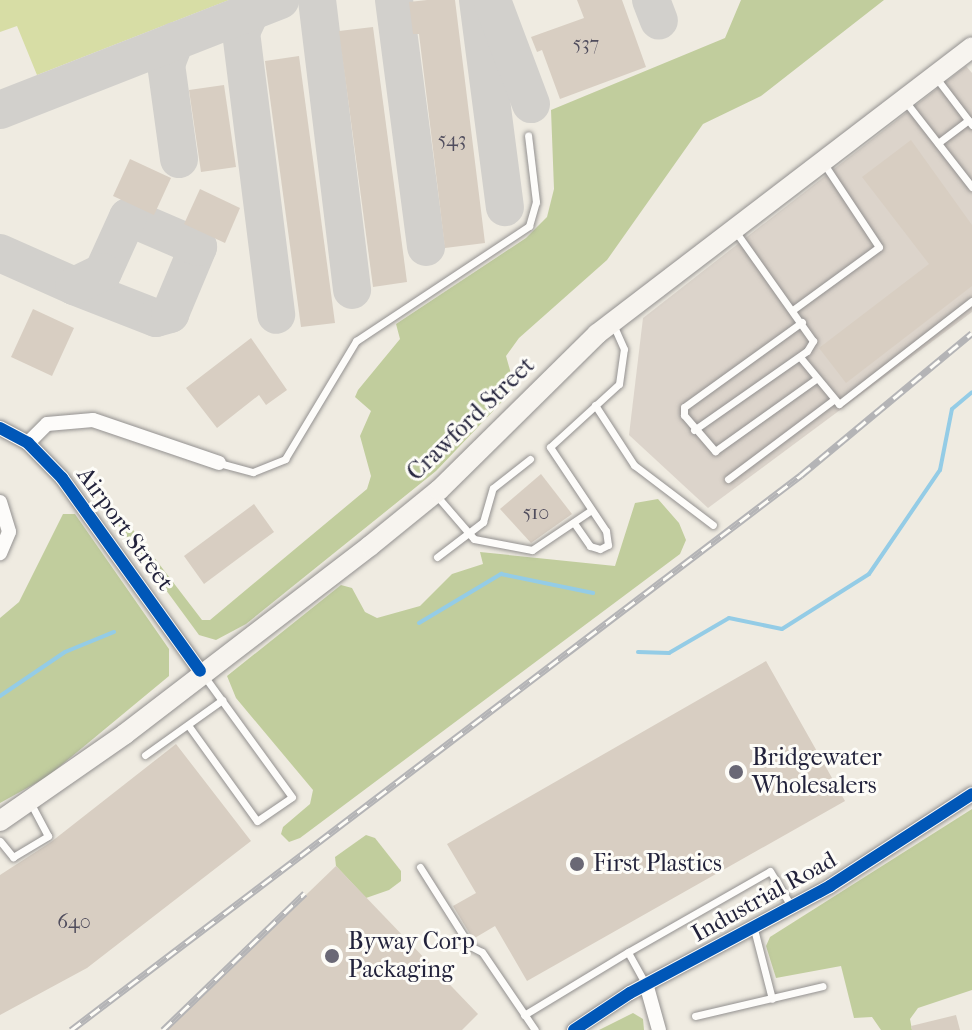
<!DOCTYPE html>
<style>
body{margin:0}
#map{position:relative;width:972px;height:1030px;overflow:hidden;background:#efebe1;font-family:"IM FELL French Canon",serif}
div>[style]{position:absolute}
.industrial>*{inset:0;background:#dcd4cb}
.green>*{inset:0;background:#d7dda5}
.forest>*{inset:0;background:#c1cd9d}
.stream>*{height:4px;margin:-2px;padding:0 2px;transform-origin:2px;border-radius:2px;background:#94cce6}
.taxiway>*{height:38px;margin:-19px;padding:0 19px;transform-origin:19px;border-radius:19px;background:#d2d0cc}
.building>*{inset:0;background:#d8cec2}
.roads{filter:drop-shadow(0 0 2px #939190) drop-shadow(0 0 2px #939190)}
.lane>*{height:7px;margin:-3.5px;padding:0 3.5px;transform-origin:3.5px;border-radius:3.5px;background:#fdfcfa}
.street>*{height:14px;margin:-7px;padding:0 7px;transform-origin:7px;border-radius:7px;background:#fdfcfa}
.secondary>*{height:20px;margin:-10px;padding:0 10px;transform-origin:10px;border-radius:10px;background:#f7f4ef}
.rail>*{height:7px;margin-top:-3.5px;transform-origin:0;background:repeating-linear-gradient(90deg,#fdfcf7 0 12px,#b4b4b6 0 24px);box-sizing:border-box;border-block:2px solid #b4b4b6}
.cycleway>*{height:12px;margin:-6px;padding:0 6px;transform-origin:6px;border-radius:6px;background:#0057b8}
.dots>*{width:22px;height:22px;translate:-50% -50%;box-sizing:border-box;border:4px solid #fdfcf7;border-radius:50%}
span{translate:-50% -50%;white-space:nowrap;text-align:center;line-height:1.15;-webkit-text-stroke:6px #fdfcf7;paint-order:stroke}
.number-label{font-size:20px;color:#504d5d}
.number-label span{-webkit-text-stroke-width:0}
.street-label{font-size:24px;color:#22223b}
.poi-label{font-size:24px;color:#22223b}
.left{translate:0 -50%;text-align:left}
</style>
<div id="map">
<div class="industrial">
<div style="clip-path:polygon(966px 66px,972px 73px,972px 312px,708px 508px,629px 435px,643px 318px)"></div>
</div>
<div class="green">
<div style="clip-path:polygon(0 0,229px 0,37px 75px,17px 26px,0 32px)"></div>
</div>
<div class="forest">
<div style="clip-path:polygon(741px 0,884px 0,761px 96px,703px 124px,607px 260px,519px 338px,506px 356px,515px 388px,436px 471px,246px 624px,216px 640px,199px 635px,105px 507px,109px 504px,117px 509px,202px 620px,210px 620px,367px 489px,371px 476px,360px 436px,371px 411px,355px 397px,358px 390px,400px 339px,396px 324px,526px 238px,547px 217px,554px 189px,551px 110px,725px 38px)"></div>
<div style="clip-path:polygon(658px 499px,679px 523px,686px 540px,680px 554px,300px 838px,289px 842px,281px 834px,283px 827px,310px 804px,313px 790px,236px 698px,227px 676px,341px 585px,352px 588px,365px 612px,377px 618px,420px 606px,452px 574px,483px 564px,480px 552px,615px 566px,635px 503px)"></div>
<div style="clip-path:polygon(63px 514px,75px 514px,169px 649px,169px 676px,47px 777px,0 803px,0 618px,19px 602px)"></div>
<div style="clip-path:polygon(972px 809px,972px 990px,918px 1008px,910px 1019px,912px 1030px,881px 1030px,872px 1017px,854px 1018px,841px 966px,776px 978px,766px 946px,770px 937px)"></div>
<div style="clip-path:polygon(366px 835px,375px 838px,401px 871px,401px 881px,389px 890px,366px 898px,336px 866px,335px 857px)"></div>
<div style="clip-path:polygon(633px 1013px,643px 1019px,644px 1030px,599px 1030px)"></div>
</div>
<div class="stream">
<div style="left:419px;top:623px;width:96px;rotate:-30.9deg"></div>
<div style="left:501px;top:574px;width:94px;rotate:11.7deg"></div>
<div style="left:638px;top:652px;width:31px;rotate:2deg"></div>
<div style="left:669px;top:653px;width:69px;rotate:-30.3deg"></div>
<div style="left:729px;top:618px;width:54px;rotate:11.7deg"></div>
<div style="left:782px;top:629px;width:103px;rotate:-32.3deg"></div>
<div style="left:869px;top:574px;width:126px;rotate:-55.7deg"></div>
<div style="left:940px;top:470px;width:62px;rotate:-78.9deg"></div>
<div style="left:952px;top:409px;width:26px;rotate:-40deg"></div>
<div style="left:0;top:696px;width:78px;rotate:-34.1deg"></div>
<div style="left:65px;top:652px;width:53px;rotate:-22.2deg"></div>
</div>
<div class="taxiway">
<div style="left:317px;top:0;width:292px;rotate:83.1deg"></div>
<div style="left:394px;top:0;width:249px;rotate:82.6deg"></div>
<div style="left:478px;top:0;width:209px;rotate:82.6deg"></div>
<div style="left:651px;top:0;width:22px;rotate:69deg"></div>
<div style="left:493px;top:3px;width:108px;rotate:69.4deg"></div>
<div style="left:251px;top:11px;width:23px;rotate:115deg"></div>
<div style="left:241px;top:32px;width:285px;rotate:82.9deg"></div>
<div style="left:175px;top:41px;width:25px;rotate:111deg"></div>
<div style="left:166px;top:64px;width:96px;rotate:82.2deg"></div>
<div style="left:0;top:110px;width:301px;rotate:-21.4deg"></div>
<div style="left:0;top:253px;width:81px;rotate:24deg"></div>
<div style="left:74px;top:286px;width:88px;rotate:21.3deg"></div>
<div style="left:156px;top:318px;width:15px;rotate:-16deg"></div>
<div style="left:170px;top:314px;width:73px;rotate:-67.3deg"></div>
<div style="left:198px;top:247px;width:76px;rotate:-156.8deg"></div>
<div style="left:128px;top:217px;width:60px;rotate:114.4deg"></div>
<div style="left:103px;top:272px;width:32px;rotate:154deg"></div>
</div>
<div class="building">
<div style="clip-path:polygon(427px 0,455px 0,485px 243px,445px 248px,419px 34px,413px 34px,409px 2px)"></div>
<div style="clip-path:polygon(577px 0,622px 0,646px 67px,560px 99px,542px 50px,537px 52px,531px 37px,584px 18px)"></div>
<div style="clip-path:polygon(373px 27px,407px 282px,373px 287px,339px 31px)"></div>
<div style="clip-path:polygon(299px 56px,335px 323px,301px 327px,265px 61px)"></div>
<div style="clip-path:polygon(224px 85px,236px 167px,201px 172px,189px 90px)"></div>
<div style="clip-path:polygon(911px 140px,972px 225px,972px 286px,846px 383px,819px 348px,929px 264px,862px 177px)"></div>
<div style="clip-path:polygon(130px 159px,171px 178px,154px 215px,113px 196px)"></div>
<div style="clip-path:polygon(200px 189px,240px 208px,225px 243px,184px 224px)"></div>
<div style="clip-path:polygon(33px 309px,74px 328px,52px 376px,11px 357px)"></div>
<div style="clip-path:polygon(251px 338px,287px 390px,266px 405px,259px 395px,217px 428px,186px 388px)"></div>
<div style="clip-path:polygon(541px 474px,572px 514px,531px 543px,500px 509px)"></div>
<div style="clip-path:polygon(254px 504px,274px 532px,204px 584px,184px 556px)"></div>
<div style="clip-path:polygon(766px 661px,845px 801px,527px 981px,495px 926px,473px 939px,453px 906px,476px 893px,447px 844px)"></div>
<div style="clip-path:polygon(176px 744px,251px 841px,87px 968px,0 1015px,0 875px,51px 842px)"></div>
<div style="clip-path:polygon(336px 866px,478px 1014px,462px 1030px,166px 1030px)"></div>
<div style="clip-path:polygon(956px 1015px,960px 1030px,912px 1030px,911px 1026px)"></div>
</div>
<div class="roads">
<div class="lane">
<div style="left:937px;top:79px;width:58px;rotate:52.7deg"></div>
<div style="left:905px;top:101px;width:109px;rotate:52.1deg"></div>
<div style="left:938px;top:143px;width:38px;rotate:-37deg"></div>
<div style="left:794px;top:309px;width:105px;rotate:-36.1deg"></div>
<div style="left:879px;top:247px;width:100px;rotate:-123.5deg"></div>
<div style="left:802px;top:322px;width:145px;rotate:144.2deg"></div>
<div style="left:684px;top:407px;width:8px;rotate:90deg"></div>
<div style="left:684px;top:415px;width:48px;rotate:49.3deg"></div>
<div style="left:715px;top:451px;width:124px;rotate:-35.5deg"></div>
<div style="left:800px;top:357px;width:61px;rotate:50.3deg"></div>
<div style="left:839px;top:404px;width:168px;rotate:-37.8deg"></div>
<div style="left:595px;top:405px;width:72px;rotate:57deg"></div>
<div style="left:634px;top:465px;width:99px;rotate:37.2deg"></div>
<div style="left:694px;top:430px;width:138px;rotate:-35deg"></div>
<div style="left:807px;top:351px;width:12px;rotate:-59deg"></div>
<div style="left:813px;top:341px;width:135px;rotate:-125.3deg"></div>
<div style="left:219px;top:463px;width:35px;rotate:15deg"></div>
<div style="left:253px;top:472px;width:35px;rotate:-22deg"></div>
<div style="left:285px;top:459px;width:138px;rotate:-59deg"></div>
<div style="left:356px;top:341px;width:208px;rotate:-33.6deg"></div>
<div style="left:529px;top:226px;width:25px;rotate:-74deg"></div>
<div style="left:536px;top:202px;width:67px;rotate:-96.8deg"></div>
<div style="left:728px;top:479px;width:130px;rotate:-36.9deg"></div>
<div style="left:436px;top:495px;width:58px;rotate:49.2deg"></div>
<div style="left:474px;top:539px;width:59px;rotate:10.7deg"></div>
<div style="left:532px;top:550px;width:70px;rotate:-33.9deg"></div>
<div style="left:574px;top:523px;width:28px;rotate:55deg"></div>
<div style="left:590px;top:546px;width:10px;rotate:17deg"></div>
<div style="left:600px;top:549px;width:9px;rotate:-27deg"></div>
<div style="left:608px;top:545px;width:14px;rotate:-98deg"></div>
<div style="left:606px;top:531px;width:101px;rotate:-123.7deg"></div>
<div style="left:550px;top:447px;width:93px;rotate:-42.4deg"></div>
<div style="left:619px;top:384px;width:35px;rotate:-82deg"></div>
<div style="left:624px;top:349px;width:27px;rotate:-114deg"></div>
<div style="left:437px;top:557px;width:58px;rotate:-37.3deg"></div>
<div style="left:483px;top:522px;width:35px;rotate:-74deg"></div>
<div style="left:493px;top:488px;width:47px;rotate:-38.1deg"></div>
<div style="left:188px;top:725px;width:118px;rotate:54.3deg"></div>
<div style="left:257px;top:821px;width:42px;rotate:-34.4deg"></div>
<div style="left:292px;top:797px;width:150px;rotate:-126deg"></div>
<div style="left:145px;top:755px;width:95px;rotate:-35.5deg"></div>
<div style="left:0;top:841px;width:21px;rotate:51deg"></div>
<div style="left:13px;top:857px;width:41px;rotate:-31deg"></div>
<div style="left:48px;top:836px;width:36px;rotate:-118deg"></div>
<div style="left:420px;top:867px;width:93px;rotate:57.7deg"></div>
<div style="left:470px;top:946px;width:13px;rotate:27deg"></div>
<div style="left:482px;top:952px;width:94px;rotate:55.8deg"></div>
<div style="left:754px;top:929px;width:72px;rotate:75.6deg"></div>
<div style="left:645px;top:983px;width:35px;rotate:-119deg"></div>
<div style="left:628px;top:952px;width:163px;rotate:-29.7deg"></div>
<div style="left:770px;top:871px;width:41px;rotate:59deg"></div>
<div style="left:524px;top:1015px;width:122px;rotate:-31.2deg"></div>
<div style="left:695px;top:1016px;width:131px;rotate:-13.2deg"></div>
</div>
<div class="street">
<div style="left:0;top:428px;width:32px;rotate:28deg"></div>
<div style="left:28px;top:443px;width:49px;rotate:45.8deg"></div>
<div style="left:62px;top:478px;width:237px;rotate:54.4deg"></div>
<div style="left:28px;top:443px;width:27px;rotate:-45deg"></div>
<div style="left:47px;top:424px;width:46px;rotate:-5deg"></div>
<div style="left:93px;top:420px;width:133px;rotate:18.8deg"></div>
<div style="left:0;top:502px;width:31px;rotate:73deg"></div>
<div style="left:9px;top:532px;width:23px;rotate:113deg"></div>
<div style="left:647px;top:987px;width:45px;rotate:74.4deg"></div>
<div style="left:574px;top:1030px;width:67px;rotate:-33.5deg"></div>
<div style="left:630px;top:993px;width:227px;rotate:-28.1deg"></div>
<div style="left:830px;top:886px;width:169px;rotate:-32.9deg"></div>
</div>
<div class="secondary">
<div style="left:0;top:821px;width:152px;rotate:-34.8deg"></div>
<div style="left:125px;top:734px;width:309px;rotate:-37.5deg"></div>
<div style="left:370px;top:546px;width:89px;rotate:-39.1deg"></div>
<div style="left:439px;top:490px;width:222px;rotate:-44.6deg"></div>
<div style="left:597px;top:334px;width:472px;rotate:-37.4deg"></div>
</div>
</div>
<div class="rail">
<div style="left:71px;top:1030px;width:917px;rotate:-37.24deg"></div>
<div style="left:801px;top:475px;width:222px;rotate:-39.7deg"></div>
<div style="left:163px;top:1030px;width:197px;rotate:-44deg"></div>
</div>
<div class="cycleway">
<div style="left:0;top:428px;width:32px;rotate:28deg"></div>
<div style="left:28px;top:443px;width:49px;rotate:45.8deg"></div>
<div style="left:62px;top:478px;width:237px;rotate:54.4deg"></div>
<div style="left:574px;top:1030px;width:67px;rotate:-33.5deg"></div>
<div style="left:630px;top:993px;width:227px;rotate:-28.1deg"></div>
<div style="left:830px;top:886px;width:169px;rotate:-32.9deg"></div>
</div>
<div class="dots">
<div style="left:736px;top:772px;background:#6a6875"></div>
<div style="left:577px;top:864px;background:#6a6875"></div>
<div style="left:332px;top:956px;background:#6a6875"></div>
</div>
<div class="number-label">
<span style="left:586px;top:43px">537</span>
<span style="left:452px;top:139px">543</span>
<span style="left:536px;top:512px">510</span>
<span style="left:74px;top:921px">640</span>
</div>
<div class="street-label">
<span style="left:471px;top:419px;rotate:-44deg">Crawford Street</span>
<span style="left:125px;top:529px;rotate:54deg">Airport Street</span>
<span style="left:764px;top:897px;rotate:-29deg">Industrial Road</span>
</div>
<div class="poi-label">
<span class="left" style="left:752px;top:772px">Bridgewater<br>Wholesalers</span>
<span class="left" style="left:593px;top:864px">First Plastics</span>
<span class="left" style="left:348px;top:956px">Byway Corp<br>Packaging</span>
</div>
</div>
